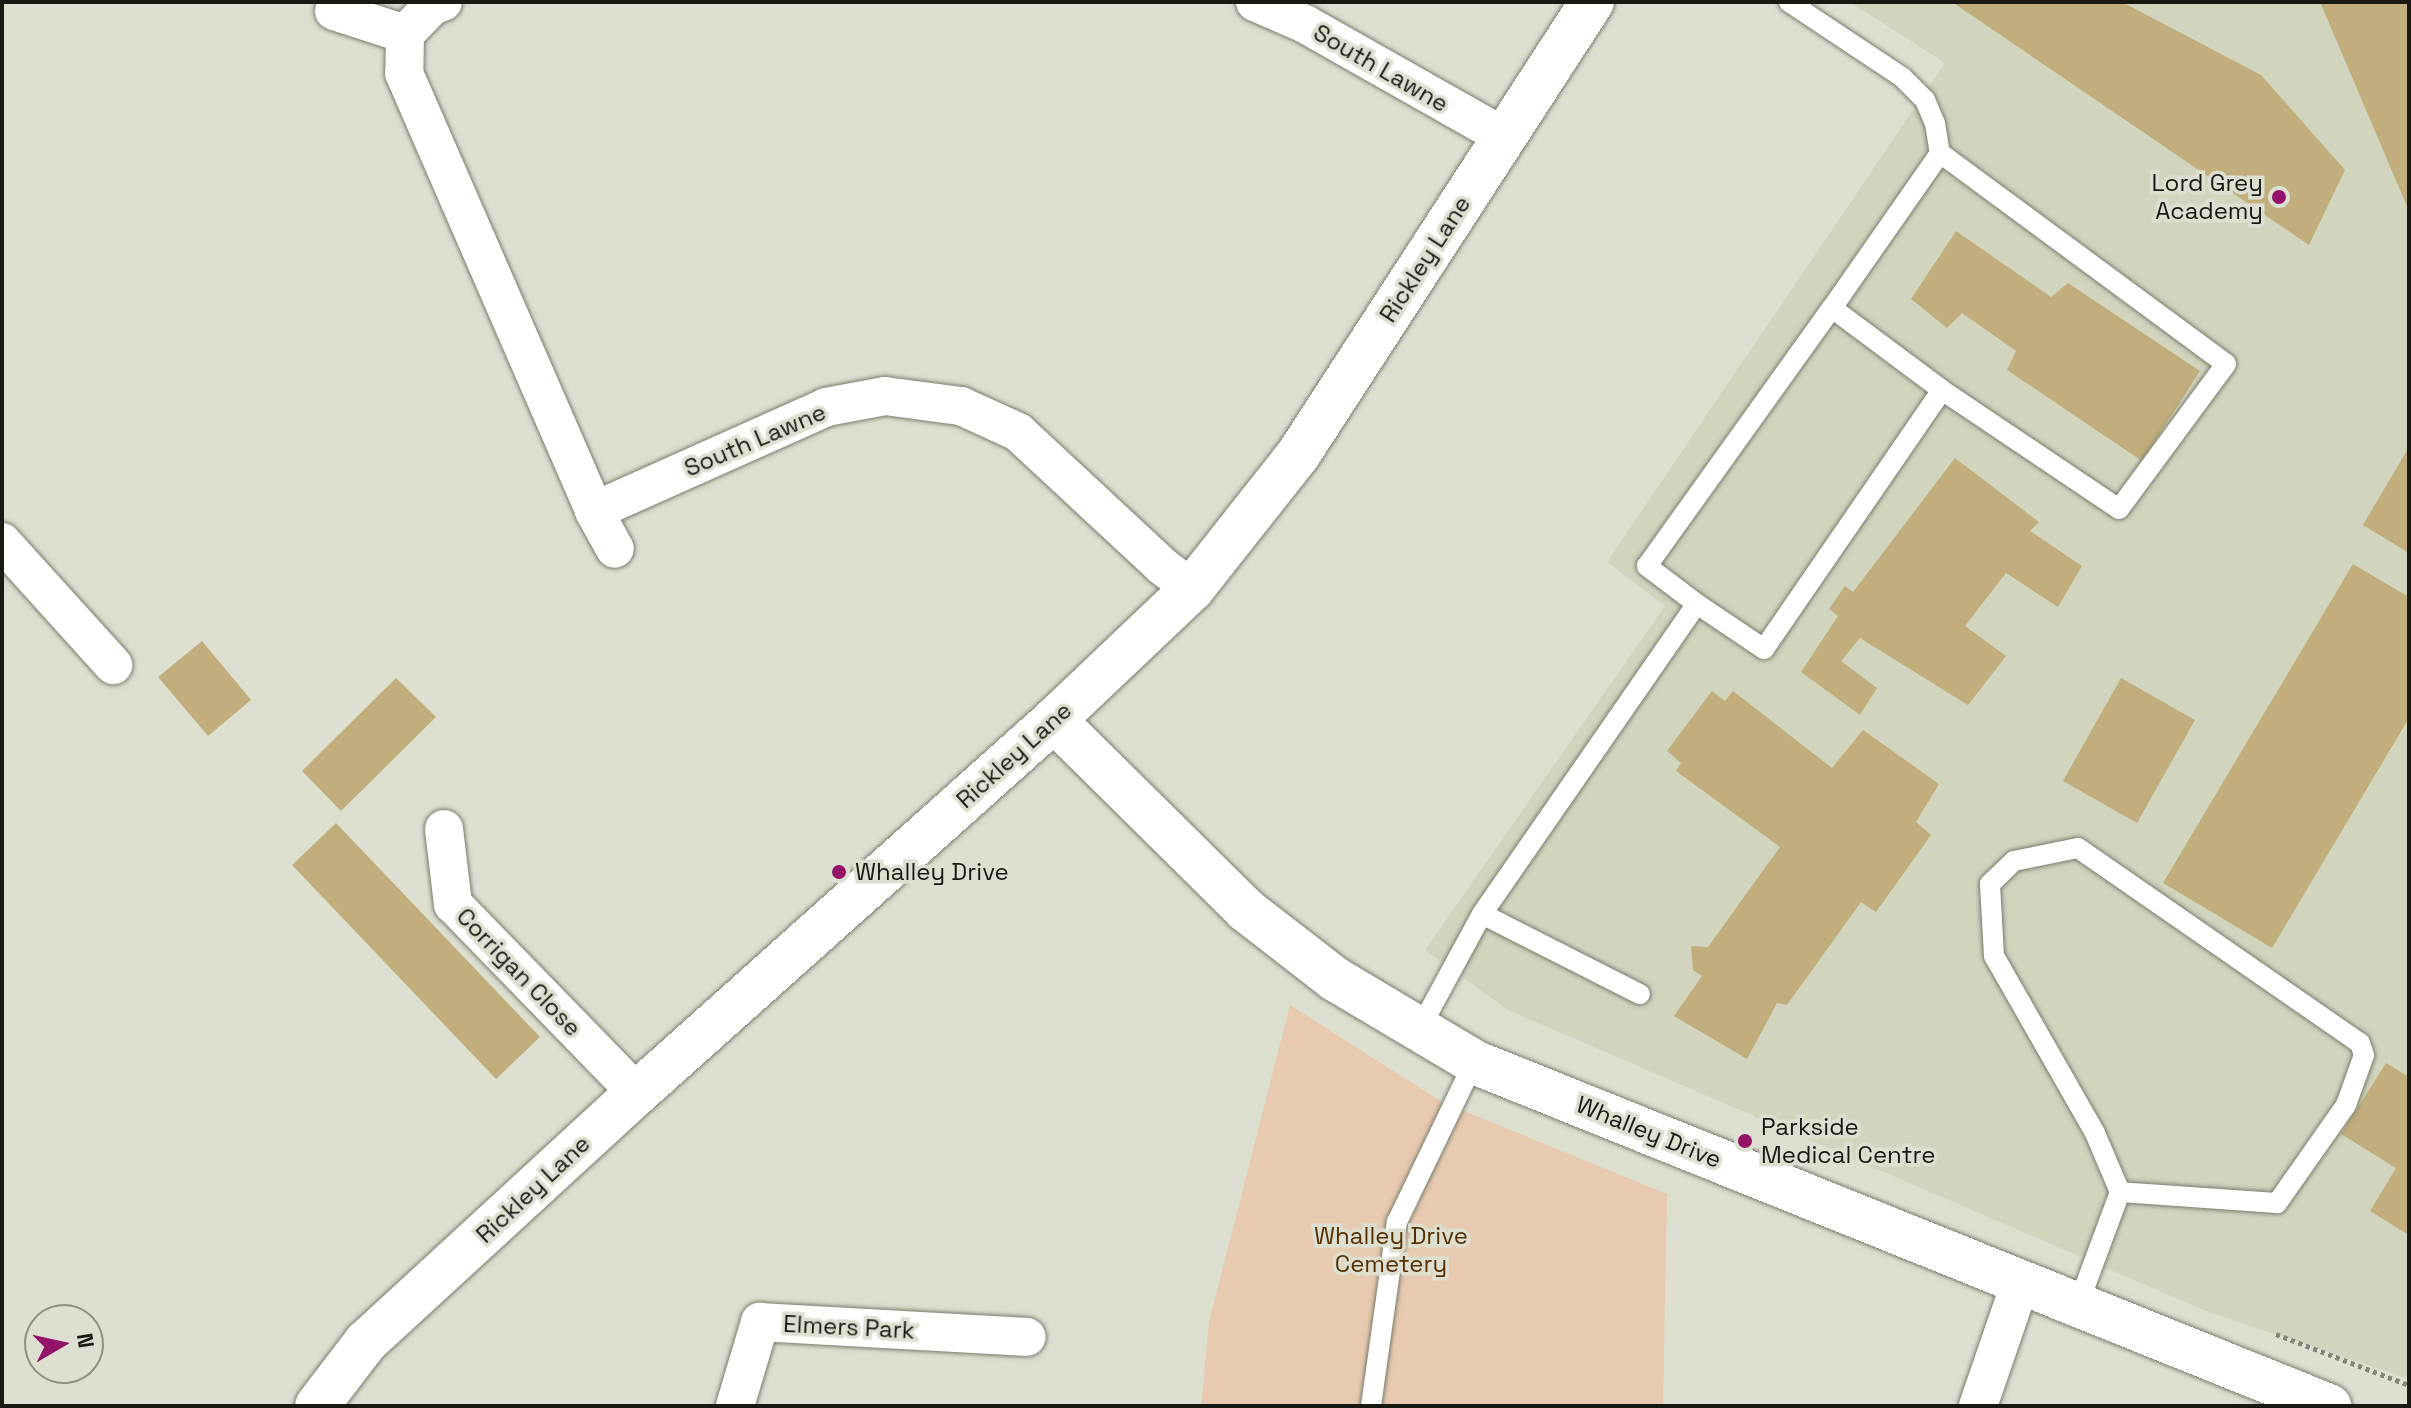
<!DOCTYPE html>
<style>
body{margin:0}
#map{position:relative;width:2411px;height:1408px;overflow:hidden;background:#dde0d0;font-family:"Space Grotesk",sans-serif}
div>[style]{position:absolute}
.built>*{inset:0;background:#d1d5be}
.green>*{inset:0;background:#e8cab0}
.building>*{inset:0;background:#c1ae7c}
.path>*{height:5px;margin-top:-2.5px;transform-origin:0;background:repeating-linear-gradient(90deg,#83857a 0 4px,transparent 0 8px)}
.roads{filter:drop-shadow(0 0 2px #7a7d6e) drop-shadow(0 0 2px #7a7d6e)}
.service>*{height:20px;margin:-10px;padding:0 10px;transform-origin:10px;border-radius:10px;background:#fff}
.minor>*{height:38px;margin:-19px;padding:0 19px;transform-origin:19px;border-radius:19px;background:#fff}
.tertiary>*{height:44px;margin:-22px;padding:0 22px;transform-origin:22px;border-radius:22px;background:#fff}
.dots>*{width:22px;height:22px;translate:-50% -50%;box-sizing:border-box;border:4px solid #dde0d0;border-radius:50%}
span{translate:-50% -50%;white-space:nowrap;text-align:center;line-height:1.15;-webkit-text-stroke:7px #dde0d0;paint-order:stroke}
.street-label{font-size:24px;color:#181913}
.poi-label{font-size:24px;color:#181913}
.right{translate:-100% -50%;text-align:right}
.left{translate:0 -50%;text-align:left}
.park-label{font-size:24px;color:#583000}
.frame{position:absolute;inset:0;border:4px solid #181913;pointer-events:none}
.north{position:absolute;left:24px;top:1304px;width:80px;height:80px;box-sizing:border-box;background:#dde0d0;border:2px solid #8e9084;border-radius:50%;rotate:81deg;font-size:22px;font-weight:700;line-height:32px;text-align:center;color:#181913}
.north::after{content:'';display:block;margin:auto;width:28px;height:36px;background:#95126a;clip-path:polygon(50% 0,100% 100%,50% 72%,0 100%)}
</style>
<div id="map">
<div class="built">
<div style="clip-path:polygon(1850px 2px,2409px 2px,2409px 1379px,2206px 1311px,1508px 1010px,1425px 950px,1665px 606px,1607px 562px,1945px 63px)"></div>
</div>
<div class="green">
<div style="clip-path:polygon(1290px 1005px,1442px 1102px,1667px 1194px,1663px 1406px,1201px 1406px,1209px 1322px)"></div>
</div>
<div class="building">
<div style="clip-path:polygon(1952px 2px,2122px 2px,2261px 75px,2345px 170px,2309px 245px)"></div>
<div style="clip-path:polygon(2320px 2px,2409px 2px,2409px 211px)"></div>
<div style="clip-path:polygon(1956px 231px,2051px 297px,2068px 283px,2200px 371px,2142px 461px,2007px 370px,2016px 351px,1962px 313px,1947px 328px,1911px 299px)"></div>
<div style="clip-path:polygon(2409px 447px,2409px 553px,2363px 525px)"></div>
<div style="clip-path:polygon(1955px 458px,2039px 522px,2030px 531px,2082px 566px,2058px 607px,2006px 573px,1965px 626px,2006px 656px,1968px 705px,1860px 638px,1841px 661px,1877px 688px,1860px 715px,1801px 672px,1838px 616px,1829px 609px,1845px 586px,1853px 592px)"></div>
<div style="clip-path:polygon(2353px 564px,2409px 597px,2409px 718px,2272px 948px,2163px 883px)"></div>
<div style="clip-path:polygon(202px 641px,251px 700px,208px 736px,158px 677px)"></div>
<div style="clip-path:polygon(396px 678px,436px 717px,341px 811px,302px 771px)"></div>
<div style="clip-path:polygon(2121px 678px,2195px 720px,2137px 823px,2063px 781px)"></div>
<div style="clip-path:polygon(1712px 691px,1725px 701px,1733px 691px,1832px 768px,1863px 730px,1939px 784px,1916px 822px,1931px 835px,1876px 912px,1861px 902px,1787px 1005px,1777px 1003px,1747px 1059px,1674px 1016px,1702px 976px,1693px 970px,1691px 946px,1708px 947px,1780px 847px,1676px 771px,1681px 763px,1667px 751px)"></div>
<div style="clip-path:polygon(336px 823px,540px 1037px,496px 1079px,292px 865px)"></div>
<div style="clip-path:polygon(2386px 1063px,2409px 1077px,2409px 1235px,2370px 1211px,2396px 1168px,2341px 1134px)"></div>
</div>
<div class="path">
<div style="left:2276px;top:1334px;width:142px;rotate:21deg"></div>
</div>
<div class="roads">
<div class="service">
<div style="left:1789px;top:2px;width:136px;rotate:33.6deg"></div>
<div style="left:1902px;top:77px;width:33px;rotate:45deg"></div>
<div style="left:1925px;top:100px;width:25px;rotate:67deg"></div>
<div style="left:1935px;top:123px;width:30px;rotate:81deg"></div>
<div style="left:1832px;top:308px;width:189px;rotate:-55.1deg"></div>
<div style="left:1940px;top:153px;width:355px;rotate:36.4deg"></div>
<div style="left:2226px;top:364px;width:180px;rotate:126.4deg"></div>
<div style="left:2119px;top:509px;width:213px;rotate:-146.1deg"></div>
<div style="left:1482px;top:914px;width:177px;rotate:26.9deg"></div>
<div style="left:1419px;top:1030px;width:132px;rotate:-61.5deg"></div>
<div style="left:1482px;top:914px;width:377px;rotate:-55.3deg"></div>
<div style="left:1697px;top:604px;width:63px;rotate:-142.8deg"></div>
<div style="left:1647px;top:566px;width:317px;rotate:-54.4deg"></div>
<div style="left:1832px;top:308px;width:137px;rotate:36.7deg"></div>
<div style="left:1942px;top:390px;width:314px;rotate:124.5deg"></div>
<div style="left:1764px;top:649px;width:81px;rotate:-146.1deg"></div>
<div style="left:2078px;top:1305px;width:121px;rotate:-69.6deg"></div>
<div style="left:2120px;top:1192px;width:64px;rotate:-113deg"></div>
<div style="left:2095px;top:1133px;width:204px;rotate:-119.7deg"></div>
<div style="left:1994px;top:956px;width:72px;rotate:-93.2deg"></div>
<div style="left:1990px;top:884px;width:33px;rotate:-44deg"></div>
<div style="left:2014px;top:861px;width:65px;rotate:-11.5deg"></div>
<div style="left:2078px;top:848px;width:343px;rotate:34.7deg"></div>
<div style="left:2360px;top:1043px;width:13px;rotate:72deg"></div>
<div style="left:2364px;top:1055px;width:53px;rotate:109.8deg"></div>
<div style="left:2346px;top:1105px;width:120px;rotate:125.1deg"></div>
<div style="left:2277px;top:1203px;width:157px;rotate:-176deg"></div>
<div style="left:1371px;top:1406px;width:186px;rotate:-82deg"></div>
<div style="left:1397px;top:1222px;width:178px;rotate:-64.3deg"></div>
</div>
<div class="minor">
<div style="left:443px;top:2px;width:12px;rotate:160deg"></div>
<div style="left:432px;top:6px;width:39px;rotate:134deg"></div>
<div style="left:405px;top:34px;width:39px;rotate:91deg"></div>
<div style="left:404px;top:73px;width:477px;rotate:66.5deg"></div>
<div style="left:594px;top:511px;width:43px;rotate:61.1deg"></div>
<div style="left:1255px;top:2px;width:55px;rotate:23.7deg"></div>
<div style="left:1305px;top:24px;width:230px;rotate:29.5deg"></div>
<div style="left:334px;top:11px;width:75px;rotate:17.9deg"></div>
<div style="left:594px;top:511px;width:254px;rotate:-24.1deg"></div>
<div style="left:826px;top:407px;width:60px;rotate:-10.6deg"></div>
<div style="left:885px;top:396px;width:77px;rotate:7.5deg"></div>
<div style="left:961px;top:406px;width:63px;rotate:24.5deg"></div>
<div style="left:1018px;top:432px;width:197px;rotate:42.9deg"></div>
<div style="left:1162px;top:566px;width:38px;rotate:37deg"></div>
<div style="left:2px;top:542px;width:166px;rotate:47.9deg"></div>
<div style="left:444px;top:829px;width:76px;rotate:83.2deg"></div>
<div style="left:453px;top:904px;width:264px;rotate:45.8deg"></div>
<div style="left:735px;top:1406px;width:88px;rotate:-73.4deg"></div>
<div style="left:760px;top:1322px;width:267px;rotate:3.2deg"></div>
<div style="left:1978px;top:1406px;width:132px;rotate:-71deg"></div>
</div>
<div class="tertiary">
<div style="left:1054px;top:720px;width:270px;rotate:44.7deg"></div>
<div style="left:1246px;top:910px;width:113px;rotate:37.8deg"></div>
<div style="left:1335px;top:979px;width:162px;rotate:30.8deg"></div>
<div style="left:1474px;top:1062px;width:922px;rotate:21.92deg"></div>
<div style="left:317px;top:1406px;width:81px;rotate:-52.6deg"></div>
<div style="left:366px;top:1342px;width:368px;rotate:-42.6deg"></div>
<div style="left:637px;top:1093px;width:559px;rotate:-41.81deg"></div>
<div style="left:1054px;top:720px;width:190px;rotate:-43.5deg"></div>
<div style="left:1192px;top:589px;width:171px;rotate:-51.7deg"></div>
<div style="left:1298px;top:455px;width:540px;rotate:-57.02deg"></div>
</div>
</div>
<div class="dots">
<div style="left:2279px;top:197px;background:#95126a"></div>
<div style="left:839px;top:872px;background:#95126a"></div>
<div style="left:1745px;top:1141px;background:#95126a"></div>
</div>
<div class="street-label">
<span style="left:1381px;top:68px;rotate:30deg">South Lawne</span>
<span style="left:1425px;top:259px;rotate:-57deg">Rickley Lane</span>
<span style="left:755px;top:440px;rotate:-23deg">South Lawne</span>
<span style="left:1014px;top:755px;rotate:-42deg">Rickley Lane</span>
<span style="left:519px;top:972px;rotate:46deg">Corrigan Close</span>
<span style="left:1649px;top:1132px;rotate:22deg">Whalley Drive</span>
<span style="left:533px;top:1189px;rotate:-43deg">Rickley Lane</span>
<span style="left:849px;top:1327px;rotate:3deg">Elmers Park</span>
</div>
<div class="poi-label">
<span class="right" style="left:2263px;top:197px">Lord Grey<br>Academy</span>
<span class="left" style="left:855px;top:872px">Whalley Drive</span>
<span class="left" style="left:1761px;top:1141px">Parkside<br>Medical Centre</span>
</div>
<div class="park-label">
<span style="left:1391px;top:1250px">Whalley Drive<br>Cemetery</span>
</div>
<div class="frame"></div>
<div class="north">N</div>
</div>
